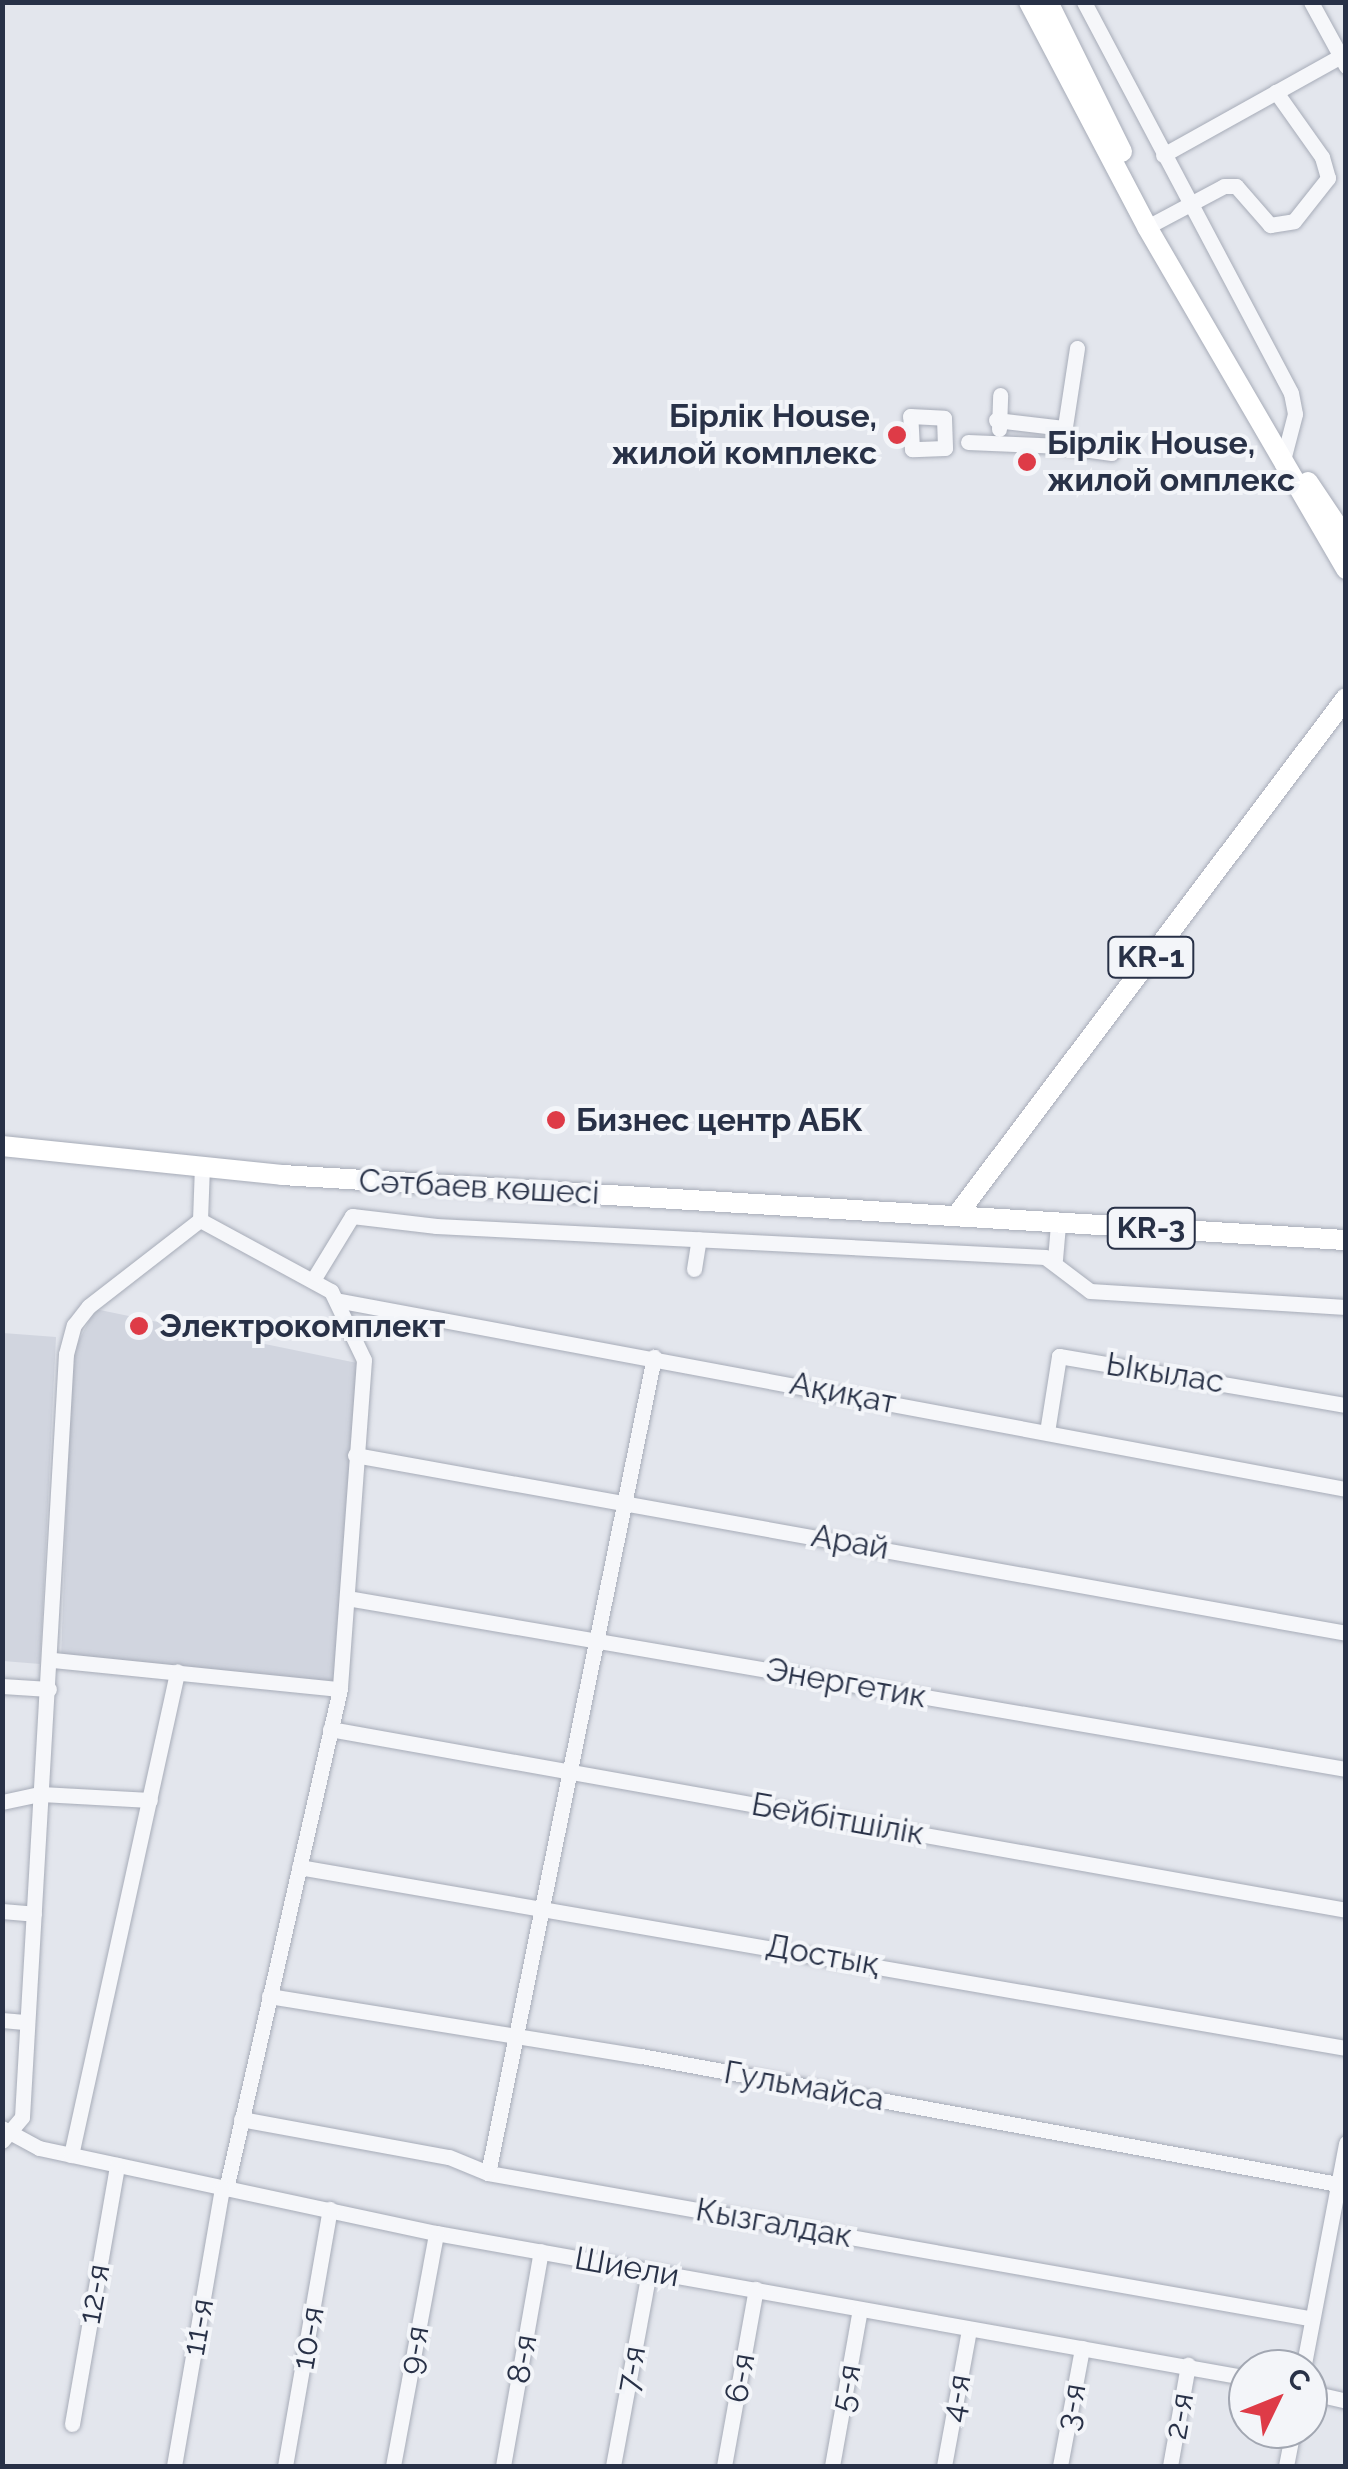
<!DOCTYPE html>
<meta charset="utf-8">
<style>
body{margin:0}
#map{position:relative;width:1348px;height:2469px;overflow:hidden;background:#e3e6ed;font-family:Raleway,sans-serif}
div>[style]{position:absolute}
.built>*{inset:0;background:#d1d5df}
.roads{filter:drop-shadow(0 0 2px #a7acb8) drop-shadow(0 0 2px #a7acb8)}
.minor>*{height:15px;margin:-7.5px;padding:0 7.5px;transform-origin:7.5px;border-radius:7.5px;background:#f6f7fa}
.major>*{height:20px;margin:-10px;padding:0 10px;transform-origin:10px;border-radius:10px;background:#fff}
.dots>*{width:28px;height:28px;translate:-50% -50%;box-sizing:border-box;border:5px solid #f3f5f9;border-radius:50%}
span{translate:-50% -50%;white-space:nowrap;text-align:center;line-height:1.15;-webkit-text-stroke:8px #f3f5f9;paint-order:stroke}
.shield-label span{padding:2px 8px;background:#f3f5f9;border:2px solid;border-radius:8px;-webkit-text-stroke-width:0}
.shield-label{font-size:30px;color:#283147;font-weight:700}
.poi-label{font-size:32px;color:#283147;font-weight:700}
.right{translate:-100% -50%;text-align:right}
.left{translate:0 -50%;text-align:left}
.street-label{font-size:32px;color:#283147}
.frame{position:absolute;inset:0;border:5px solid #283147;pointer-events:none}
.north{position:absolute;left:1228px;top:2349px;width:100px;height:100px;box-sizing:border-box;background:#f3f5f9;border:2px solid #a2a7b2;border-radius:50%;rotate:47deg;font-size:28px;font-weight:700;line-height:40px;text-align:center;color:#283147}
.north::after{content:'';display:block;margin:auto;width:35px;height:45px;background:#de3b47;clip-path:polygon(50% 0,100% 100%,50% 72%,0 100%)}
</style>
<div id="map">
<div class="built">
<div style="clip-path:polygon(95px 1309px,357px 1363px,335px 1687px,61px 1659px,72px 1354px)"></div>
<div style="clip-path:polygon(3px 1333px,56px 1337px,40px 1664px,3px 1661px)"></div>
</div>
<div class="roads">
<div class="minor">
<div style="left:1084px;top:2px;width:442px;rotate:62.1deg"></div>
<div style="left:1291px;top:393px;width:21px;rotate:79deg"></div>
<div style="left:1295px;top:414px;width:52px;rotate:104.6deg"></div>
<div style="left:1311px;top:2px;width:73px;rotate:61.3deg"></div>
<div style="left:1163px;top:155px;width:210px;rotate:-29.1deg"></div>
<div style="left:1147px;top:227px;width:87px;rotate:-28deg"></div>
<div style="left:1224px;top:186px;width:12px"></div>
<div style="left:1236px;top:186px;width:52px;rotate:48.9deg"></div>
<div style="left:1270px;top:225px;width:24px;rotate:-9deg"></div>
<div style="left:1294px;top:221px;width:55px;rotate:-51.7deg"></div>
<div style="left:1328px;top:178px;width:22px;rotate:-106deg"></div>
<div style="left:1322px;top:157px;width:80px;rotate:-125.3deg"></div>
<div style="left:1077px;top:348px;width:99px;rotate:98.7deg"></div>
<div style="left:1062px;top:446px;width:50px;rotate:8deg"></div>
<div style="left:910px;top:416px;width:34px;rotate:3deg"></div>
<div style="left:944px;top:418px;width:30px;rotate:88deg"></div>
<div style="left:945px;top:448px;width:33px;rotate:178deg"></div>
<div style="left:912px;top:449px;width:33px;rotate:-93deg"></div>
<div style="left:996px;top:420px;width:68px;rotate:6.7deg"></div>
<div style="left:999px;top:429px;width:34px;rotate:-88deg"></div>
<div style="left:968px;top:442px;width:94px;rotate:2.4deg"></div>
<div style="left:200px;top:1220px;width:149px;rotate:28.5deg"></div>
<div style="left:331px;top:1291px;width:76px;rotate:64.4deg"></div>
<div style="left:364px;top:1360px;width:330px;rotate:94.2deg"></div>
<div style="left:340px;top:1689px;width:513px;rotate:102.84deg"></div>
<div style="left:200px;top:1220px;width:54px;rotate:-87.9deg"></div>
<div style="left:1055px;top:1259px;width:37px;rotate:-85deg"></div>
<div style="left:694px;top:1269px;width:30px;rotate:-81deg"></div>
<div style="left:313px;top:1280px;width:75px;rotate:-58.6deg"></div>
<div style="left:352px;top:1216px;width:85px;rotate:6.8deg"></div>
<div style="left:436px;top:1226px;width:610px;rotate:2.91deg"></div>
<div style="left:1045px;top:1257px;width:56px;rotate:37.1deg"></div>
<div style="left:1090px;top:1291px;width:256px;rotate:3.6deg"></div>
<div style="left:341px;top:1301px;width:1022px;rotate:10.6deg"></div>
<div style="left:1047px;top:1432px;width:77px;rotate:-81deg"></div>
<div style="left:1059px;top:1356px;width:291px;rotate:9.7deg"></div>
<div style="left:355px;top:1455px;width:1007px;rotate:10.18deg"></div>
<div style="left:347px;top:1598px;width:1014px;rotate:9.71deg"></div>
<div style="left:53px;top:1660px;width:288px;rotate:5.8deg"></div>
<div style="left:2px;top:1686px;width:47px;rotate:3.7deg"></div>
<div style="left:330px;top:1729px;width:1032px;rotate:10.1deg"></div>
<div style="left:2px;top:1802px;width:40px;rotate:-12deg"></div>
<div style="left:41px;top:1794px;width:109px;rotate:3.2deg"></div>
<div style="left:299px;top:1867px;width:1063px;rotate:9.81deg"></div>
<div style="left:2px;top:1911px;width:32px;rotate:5deg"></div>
<div style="left:269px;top:1996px;width:377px;rotate:9.2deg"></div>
<div style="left:641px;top:2056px;width:709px;rotate:10.41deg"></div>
<div style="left:2px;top:2020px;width:25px;rotate:5deg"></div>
<div style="left:241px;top:2119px;width:211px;rotate:10.4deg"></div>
<div style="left:449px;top:2157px;width:42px;rotate:22.3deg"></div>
<div style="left:488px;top:2173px;width:834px;rotate:10.02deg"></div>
<div style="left:2px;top:2128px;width:42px;rotate:28.4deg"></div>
<div style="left:39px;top:2148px;width:406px;rotate:12.1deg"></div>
<div style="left:436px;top:2233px;width:825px;rotate:10.12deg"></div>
<div style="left:2px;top:2141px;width:31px;rotate:-50deg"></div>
<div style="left:22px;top:2117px;width:764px;rotate:-86.7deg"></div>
<div style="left:66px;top:1354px;width:30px;rotate:-75deg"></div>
<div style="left:74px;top:1325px;width:24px;rotate:-52deg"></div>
<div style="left:89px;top:1306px;width:140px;rotate:-37.8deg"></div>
<div style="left:71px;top:2155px;width:495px;rotate:-77.6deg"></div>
<div style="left:488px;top:2173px;width:833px;rotate:-78.5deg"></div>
<div style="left:1303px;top:2369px;width:230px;rotate:-79.2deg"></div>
<div style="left:1308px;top:2392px;width:39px;rotate:13deg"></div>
<div style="left:72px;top:2424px;width:263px;rotate:-80.1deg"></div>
<div style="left:174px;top:2466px;width:282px;rotate:-80.2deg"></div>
<div style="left:285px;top:2466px;width:261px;rotate:-80.1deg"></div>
<div style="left:393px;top:2466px;width:237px;rotate:-79.5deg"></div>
<div style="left:503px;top:2466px;width:218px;rotate:-80deg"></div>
<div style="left:613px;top:2466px;width:197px;rotate:-79.5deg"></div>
<div style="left:724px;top:2466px;width:180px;rotate:-79.8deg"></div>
<div style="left:832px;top:2466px;width:159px;rotate:-79.9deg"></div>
<div style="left:944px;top:2466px;width:138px;rotate:-79.6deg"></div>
<div style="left:1060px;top:2466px;width:120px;rotate:-79.4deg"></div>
<div style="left:1170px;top:2466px;width:103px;rotate:-79.9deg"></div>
<div style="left:1286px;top:2466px;width:38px;rotate:-79deg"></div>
</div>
<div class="major">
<div style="left:1029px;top:2px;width:254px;rotate:62.3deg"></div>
<div style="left:1147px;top:227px;width:396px;rotate:59.8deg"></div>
<div style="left:1048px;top:2px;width:167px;rotate:63.7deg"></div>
<div style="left:1308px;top:482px;width:69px;rotate:56.3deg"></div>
<div style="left:2px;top:1146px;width:281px;rotate:5.9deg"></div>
<div style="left:282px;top:1175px;width:1066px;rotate:3.5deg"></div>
<div style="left:957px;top:1215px;width:647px;rotate:-53.04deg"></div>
</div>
</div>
<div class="dots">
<div style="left:897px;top:435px;background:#de3b47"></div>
<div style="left:1027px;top:462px;background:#de3b47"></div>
<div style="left:556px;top:1120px;background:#de3b47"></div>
<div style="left:139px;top:1326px;background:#de3b47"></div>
</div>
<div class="shield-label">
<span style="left:1151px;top:957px">KR-1</span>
<span style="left:1151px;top:1228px">KR-3</span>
</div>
<div class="poi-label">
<span class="right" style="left:877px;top:435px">Бірлік House,<br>жилой комплекс</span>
<span class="left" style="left:1047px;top:462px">Бірлік House,<br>жилой омплекс</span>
<span class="left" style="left:576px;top:1120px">Бизнес центр АБК</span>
<span class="left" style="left:159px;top:1326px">Электрокомплект</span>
</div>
<div class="street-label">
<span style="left:479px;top:1187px;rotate:3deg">Сәтбаев көшесі</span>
<span style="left:1165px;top:1373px;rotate:9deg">Ыкылас</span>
<span style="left:843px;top:1393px;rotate:11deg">Ақиқат</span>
<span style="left:850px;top:1542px;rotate:10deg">Арай</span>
<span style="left:846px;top:1683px;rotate:10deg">Энергетик</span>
<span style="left:838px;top:1819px;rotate:10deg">Бейбітшілік</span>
<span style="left:823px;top:1955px;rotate:10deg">Достық</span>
<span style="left:804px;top:2086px;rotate:10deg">Гульмайса</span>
<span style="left:774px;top:2223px;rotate:10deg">Кызгалдак</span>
<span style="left:627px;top:2267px;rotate:10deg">Шиели</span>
<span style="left:94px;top:2294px;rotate:-80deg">12-я</span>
<span style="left:198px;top:2327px;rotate:-80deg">11-я</span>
<span style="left:308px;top:2338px;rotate:-80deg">10-я</span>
<span style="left:414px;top:2350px;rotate:-80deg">9-я</span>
<span style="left:522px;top:2359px;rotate:-80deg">8-я</span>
<span style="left:631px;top:2369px;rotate:-80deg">7-я</span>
<span style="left:740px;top:2378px;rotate:-80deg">6-я</span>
<span style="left:846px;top:2388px;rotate:-80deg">5-я</span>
<span style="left:956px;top:2398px;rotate:-80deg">4-я</span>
<span style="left:1071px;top:2407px;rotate:-80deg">3-я</span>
<span style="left:1179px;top:2416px;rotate:-80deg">2-я</span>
</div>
<div class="frame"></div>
<div class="north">С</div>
</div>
